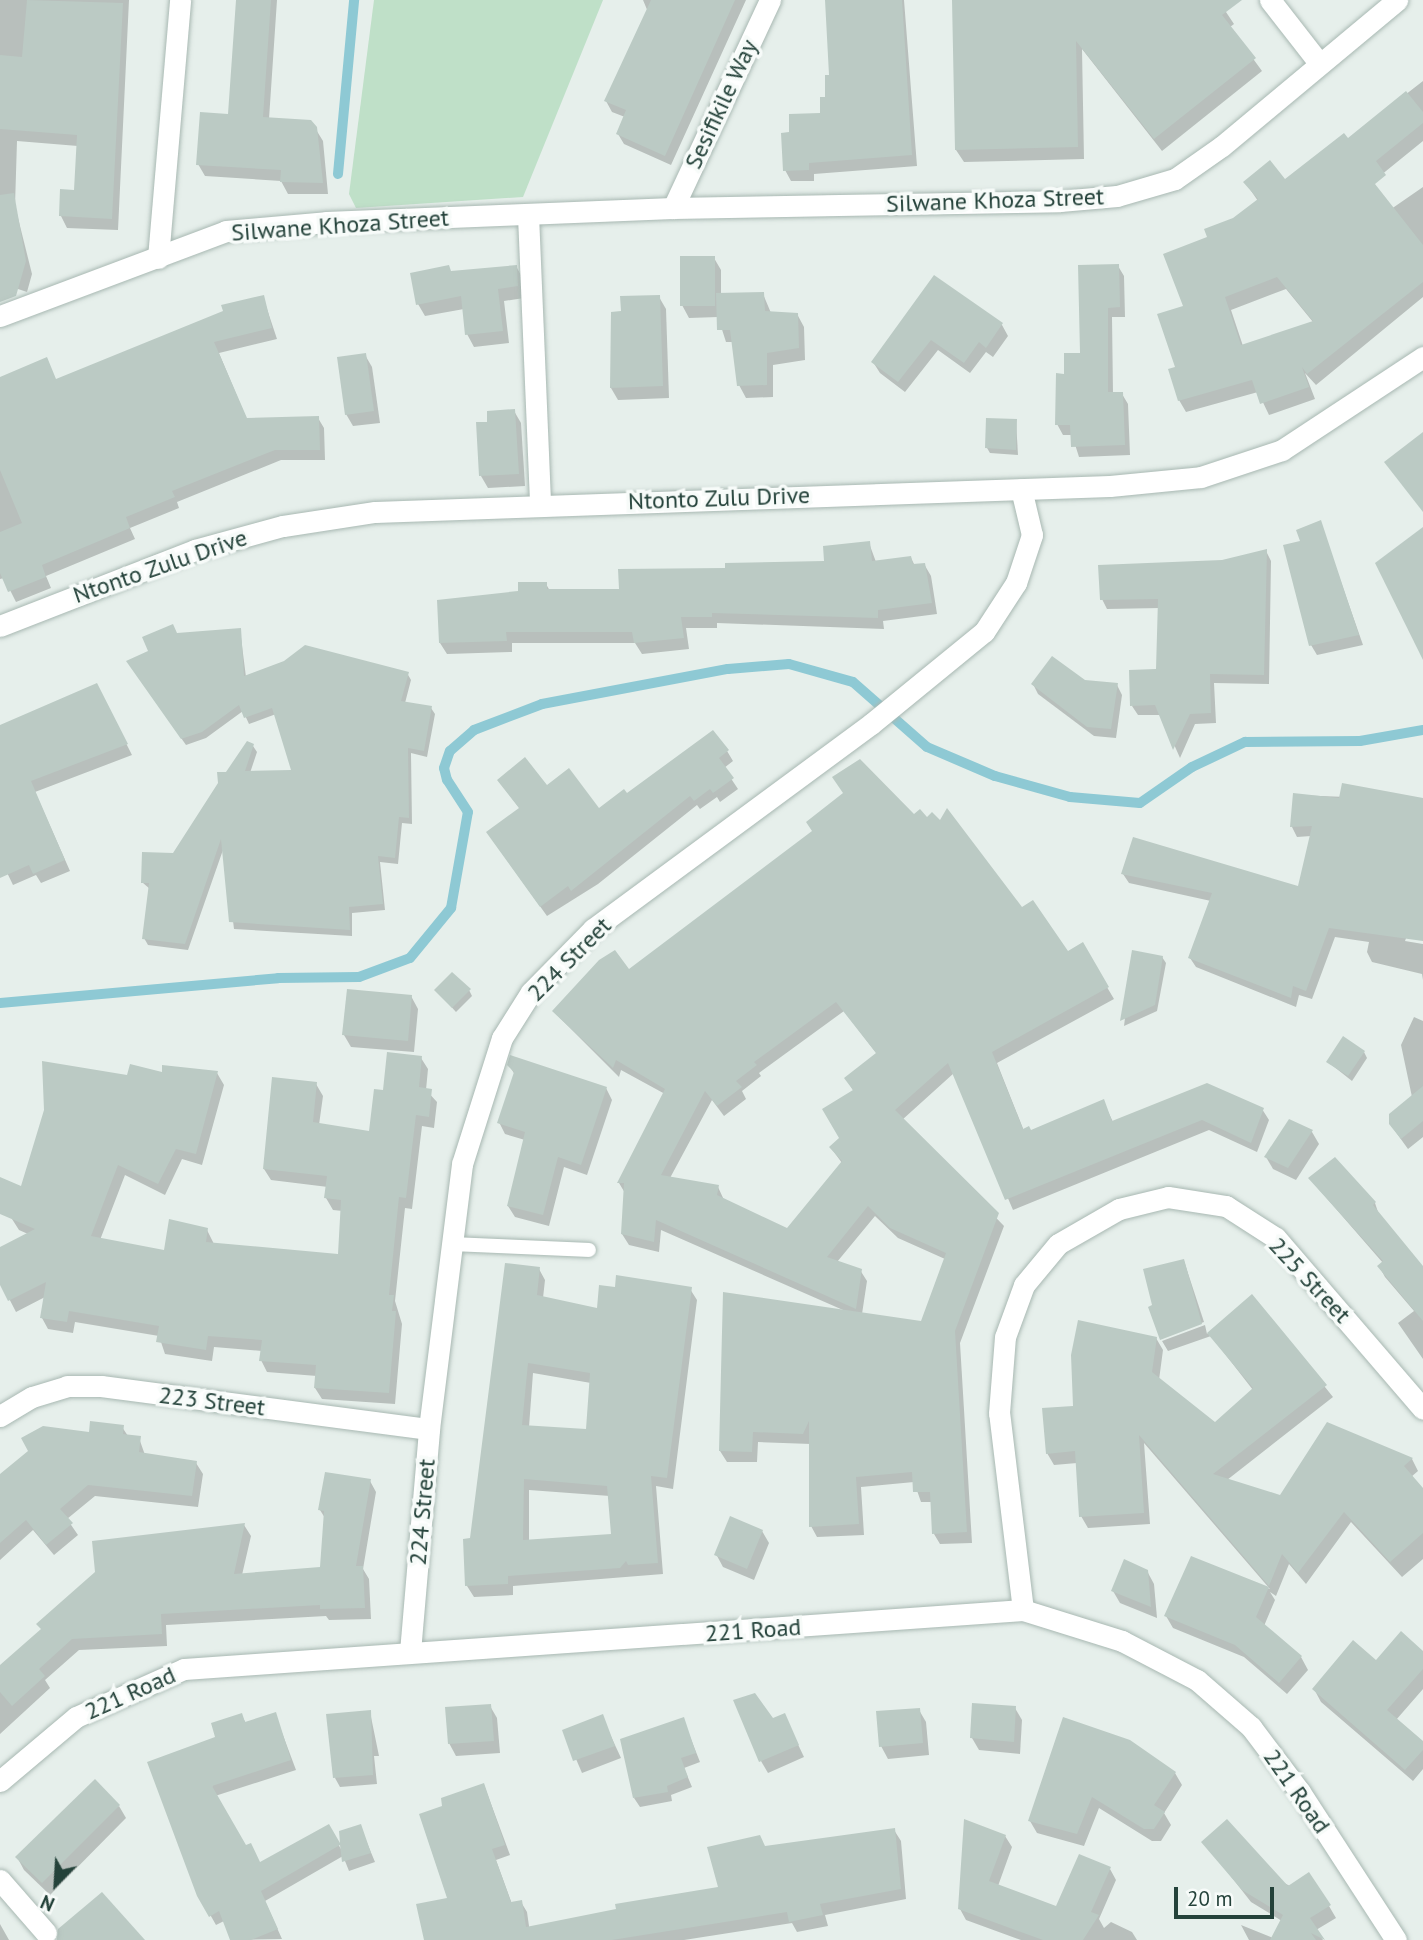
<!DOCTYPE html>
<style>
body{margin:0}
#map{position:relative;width:1423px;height:1940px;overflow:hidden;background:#e6efeb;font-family:"PT Sans",sans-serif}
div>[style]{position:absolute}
.green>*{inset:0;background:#bfe0c8}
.shadow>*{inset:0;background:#0003}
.stream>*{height:10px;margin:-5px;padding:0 5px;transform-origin:5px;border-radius:5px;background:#8ec9d4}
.building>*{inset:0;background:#bbcac4}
.roads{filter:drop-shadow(0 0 2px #a8b8b2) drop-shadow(0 0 2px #a8b8b2)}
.lane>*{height:14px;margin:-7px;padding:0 7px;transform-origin:7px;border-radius:7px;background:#fff}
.street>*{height:21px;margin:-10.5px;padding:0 10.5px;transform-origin:10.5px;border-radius:10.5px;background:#fff}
span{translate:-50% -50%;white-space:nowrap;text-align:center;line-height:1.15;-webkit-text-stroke:7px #f7fbf9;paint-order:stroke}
.street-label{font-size:24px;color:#24423a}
.north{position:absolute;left:21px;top:1849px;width:70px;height:70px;-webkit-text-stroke:5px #f7fbf9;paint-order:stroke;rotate:204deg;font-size:19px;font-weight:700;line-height:28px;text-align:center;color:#24423a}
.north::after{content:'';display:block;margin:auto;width:24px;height:32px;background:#24423a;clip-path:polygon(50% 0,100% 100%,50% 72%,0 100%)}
.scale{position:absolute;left:1174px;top:1887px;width:100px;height:32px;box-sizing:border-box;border:4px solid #24423a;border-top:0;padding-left:9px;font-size:21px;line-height:24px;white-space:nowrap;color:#24423a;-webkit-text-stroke:5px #f7fbf9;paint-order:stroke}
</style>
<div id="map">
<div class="green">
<div style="clip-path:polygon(374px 0,603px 0,523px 197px,356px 208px,349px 194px)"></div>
</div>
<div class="shadow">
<div style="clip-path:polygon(0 0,129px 0,118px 230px,67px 228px,61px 216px,75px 192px,78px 146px,17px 141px,15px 206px,32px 274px,27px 292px,0 283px)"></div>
<div style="clip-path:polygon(238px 0,277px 0,269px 119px,315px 128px,323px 141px,328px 194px,288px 194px,281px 181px,205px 176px,198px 164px,230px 116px)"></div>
<div style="clip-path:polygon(643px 0,746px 0,671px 165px,624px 144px,618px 134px,625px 117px,612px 112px,606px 101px,648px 12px)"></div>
<div style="clip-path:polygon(839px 0,904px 0,917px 166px,814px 174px,814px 181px,791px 181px,785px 170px,791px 134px,821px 115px,827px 99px)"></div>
<div style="clip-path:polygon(953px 0,1218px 0,1234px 24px,1230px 27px,1262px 71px,1162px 151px,1082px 49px,1084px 159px,964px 162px,956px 150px)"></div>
<div style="clip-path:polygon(evenodd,1423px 81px,1423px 141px,1301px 240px,1316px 261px,1423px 187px,1423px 297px,1316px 385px,1305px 373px,1315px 399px,1269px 415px,1258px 392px,1186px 412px,1179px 400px,1177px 368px,1185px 307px,1209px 238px,1258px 201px,1245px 182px,1285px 181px,1347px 140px,1423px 81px,1286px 289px,1313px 322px,1243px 346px,1231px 310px,1286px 289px)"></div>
<div style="clip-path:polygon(714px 258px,721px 270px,721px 295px,763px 294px,771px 313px,797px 314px,804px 327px,805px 360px,773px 365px,773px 397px,746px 398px,739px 385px,733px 342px,726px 342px,718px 317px,689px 318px,682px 305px)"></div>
<div style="clip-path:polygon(516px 266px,523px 279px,524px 298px,504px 301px,509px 343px,474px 347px,467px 334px,464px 309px,425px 316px,418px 304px,452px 273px)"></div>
<div style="clip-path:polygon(1118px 266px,1124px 276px,1125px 317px,1112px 317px,1113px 394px,1122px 394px,1128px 404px,1130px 455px,1079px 457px,1072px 435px,1063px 435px,1057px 424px,1066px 375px,1082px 354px)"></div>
<div style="clip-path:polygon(934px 277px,1002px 325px,1008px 336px,993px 357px,986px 352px,970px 373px,938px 350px,905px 392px,880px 373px,873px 362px)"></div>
<div style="clip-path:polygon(263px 297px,277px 339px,219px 353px,247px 420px,318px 418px,324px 428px,325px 460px,281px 460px,177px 502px,179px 508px,130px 528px,135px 539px,46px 576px,51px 588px,16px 602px,4px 578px,0 579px,0 393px,57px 381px)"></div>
<div style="clip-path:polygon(659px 297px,666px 309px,669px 398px,618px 400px,611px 388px,623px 313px)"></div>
<div style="clip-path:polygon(365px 355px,372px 367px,380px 423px,353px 426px,346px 414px)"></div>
<div style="clip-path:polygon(514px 411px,521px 423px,525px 486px,488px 488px,481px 476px,489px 423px)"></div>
<div style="clip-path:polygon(1016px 421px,1018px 455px,990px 453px,987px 448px)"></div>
<div style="clip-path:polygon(1320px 522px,1363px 645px,1317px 655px,1311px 645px,1302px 543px)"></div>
<div style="clip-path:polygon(869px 543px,876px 562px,911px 558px,915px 566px,924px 564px,931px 576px,937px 614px,883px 621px,884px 629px,717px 623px,717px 628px,686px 628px,689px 649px,642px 654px,635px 643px,512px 643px,512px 652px,447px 654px,440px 643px,520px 593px,546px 584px,550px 591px,621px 591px,727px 570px,826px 563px)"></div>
<div style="clip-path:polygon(1266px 551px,1271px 561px,1269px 684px,1214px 683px,1216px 723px,1195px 724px,1180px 758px,1161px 715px,1138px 715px,1132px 706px,1158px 671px,1160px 608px,1107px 609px,1102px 599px)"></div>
<div style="clip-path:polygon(240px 630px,246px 677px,407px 673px,411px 680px,405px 703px,431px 708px,435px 714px,427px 757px,411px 753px,412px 824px,402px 823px,398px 864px,380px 862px,385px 910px,352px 913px,352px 936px,234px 929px,224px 847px,188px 950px,148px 945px,144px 938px,150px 889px,143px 883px,174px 855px,227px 773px,253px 746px,257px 752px,250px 773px,294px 771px,276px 714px,249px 724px,243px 711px,206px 738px,186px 745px,132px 668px,177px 635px)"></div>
<div style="clip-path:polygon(1085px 682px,1117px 685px,1122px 695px,1116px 738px,1094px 736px,1038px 694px,1033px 684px)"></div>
<div style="clip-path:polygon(102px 696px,132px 755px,35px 792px,70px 871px,41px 883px,36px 875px,13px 885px,0 858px,0 726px)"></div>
<div style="clip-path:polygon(727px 751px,733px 761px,724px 768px,738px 789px,720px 802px,717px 797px,700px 809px,697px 805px,598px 884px,547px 916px,494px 842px,520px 809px,499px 781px,547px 787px,598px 810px)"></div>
<div style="clip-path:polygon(1295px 795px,1423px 800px,1423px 893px,1405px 941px,1423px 944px,1423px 980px,1422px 974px,1372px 962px,1367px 952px,1369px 942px,1335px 937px,1312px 999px,1299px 995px,1296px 1007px,1196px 967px,1190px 958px,1211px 901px,1129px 883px,1123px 874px,1299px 888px,1311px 836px,1297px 837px,1292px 827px)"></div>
<div style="clip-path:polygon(evenodd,914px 817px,1067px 954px,1082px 945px,1114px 999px,997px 1063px,1024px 1131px,1031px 1132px,1103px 1101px,1113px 1122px,1262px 1109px,1269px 1120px,1257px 1152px,1209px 1130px,1013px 1210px,954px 1073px,902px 1120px,1004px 1226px,960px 1343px,972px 1543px,940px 1544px,934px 1534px,932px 1502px,921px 1502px,914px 1482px,861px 1487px,864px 1535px,817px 1537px,811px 1526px,811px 1444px,758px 1442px,757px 1462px,727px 1462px,720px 1451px,843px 1310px,661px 1230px,659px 1252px,629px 1245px,622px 1234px,625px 1193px,619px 1183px,665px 1094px,621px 1070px,619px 1077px,554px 1012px,914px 817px,844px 1011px,877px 1054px,846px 1078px,854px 1092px,841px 1138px,831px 1148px,842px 1163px,787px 1230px,724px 1200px,718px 1187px,670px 1178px,712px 1100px,724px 1116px,746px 1099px,742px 1091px,761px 1076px,759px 1073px,844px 1011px,914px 817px,875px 1216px,898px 1238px,945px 1259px,922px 1323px,862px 1314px,867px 1281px,860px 1270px,837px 1262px,875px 1216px)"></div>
<div style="clip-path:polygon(1133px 952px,1162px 957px,1166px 963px,1157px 1011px,1124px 1026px)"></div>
<div style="clip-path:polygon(436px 990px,469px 990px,472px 996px,456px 1012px)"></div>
<div style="clip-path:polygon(411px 996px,418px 1009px,414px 1052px,351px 1047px,344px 1035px)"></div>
<div style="clip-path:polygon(1414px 1017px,1423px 1021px,1423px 1137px,1408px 1149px,1390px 1124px,1412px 1097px,1401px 1045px)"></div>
<div style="clip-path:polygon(1364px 1052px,1367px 1058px,1352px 1081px,1328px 1062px)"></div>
<div style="clip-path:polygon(421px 1058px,428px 1069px,426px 1090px,437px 1102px,434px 1128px,422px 1126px,412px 1209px,405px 1208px,395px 1301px,402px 1324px,395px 1404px,322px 1399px,315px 1388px,317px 1376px,267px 1372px,261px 1360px,262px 1351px,214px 1347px,212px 1361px,165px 1354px,159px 1336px,75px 1322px,73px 1333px,48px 1329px,42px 1318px,45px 1297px,16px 1312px,0 1281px,0 1258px,28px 1234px,19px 1230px,12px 1219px,129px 1077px,217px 1073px,224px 1085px,202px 1165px,182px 1159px,165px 1195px,125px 1175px,100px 1240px,165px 1252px,207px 1230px,214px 1244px,340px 1255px,343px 1211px,333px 1210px,326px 1198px,328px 1187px,271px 1180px,264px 1169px,316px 1084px,323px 1096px,319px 1125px,371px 1133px,384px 1092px)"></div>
<div style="clip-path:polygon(509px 1065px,606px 1088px,612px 1100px,587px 1175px,564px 1167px,549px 1226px,515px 1217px,508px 1206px,525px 1140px,505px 1134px,499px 1122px,515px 1075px)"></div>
<div style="clip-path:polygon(1289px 1121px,1312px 1132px,1319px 1144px,1296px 1180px,1273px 1169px,1266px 1157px)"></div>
<div style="clip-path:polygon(1335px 1159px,1375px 1203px,1379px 1215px,1423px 1269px,1423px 1359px,1398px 1323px,1414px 1311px,1385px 1277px,1379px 1266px,1383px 1263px,1310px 1179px)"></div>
<div style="clip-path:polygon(1184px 1261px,1204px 1322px,1161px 1338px,1154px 1306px)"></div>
<div style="clip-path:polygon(evenodd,539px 1269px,545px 1280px,543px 1298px,599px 1310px,690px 1289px,697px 1300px,673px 1489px,656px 1486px,663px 1574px,513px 1586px,513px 1595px,474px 1597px,467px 1586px,472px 1540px,539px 1269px,533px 1373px,591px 1383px,587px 1431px,529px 1427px,533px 1373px,539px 1269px,529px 1490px,610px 1496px,613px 1535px,529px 1541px,529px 1490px)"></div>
<div style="clip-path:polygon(1252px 1296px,1333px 1397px,1227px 1480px,1281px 1497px,1328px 1425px,1412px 1459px,1418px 1471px,1411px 1477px,1423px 1491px,1423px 1559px,1402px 1577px,1351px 1522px,1306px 1584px,1289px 1564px,1276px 1596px,1270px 1592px,1275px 1600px,1264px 1626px,1301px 1657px,1308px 1670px,1287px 1694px,1244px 1657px,1173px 1628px,1166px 1616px,1192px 1558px,1270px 1589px,1144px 1443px,1150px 1524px,1088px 1528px,1081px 1516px,1077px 1463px,1054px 1465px,1047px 1453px,1075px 1408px,1156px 1338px,1163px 1350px,1159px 1380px,1215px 1425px,1253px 1390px,1211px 1336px,1168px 1351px,1162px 1341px,1205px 1325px,1207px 1334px)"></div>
<div style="clip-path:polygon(122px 1427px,128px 1436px,139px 1438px,145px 1455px,196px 1463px,203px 1474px,198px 1507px,95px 1496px,67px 1519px,78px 1535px,54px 1555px,33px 1530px,0 1560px,0 1487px,91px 1434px)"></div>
<div style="clip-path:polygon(370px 1481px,376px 1492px,363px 1569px,369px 1579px,371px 1619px,329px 1620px,326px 1616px,166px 1625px,167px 1646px,79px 1650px,45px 1680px,50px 1688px,0 1734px,0 1670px,244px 1525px,251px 1536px,242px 1575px,322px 1569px,325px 1518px,320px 1510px)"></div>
<div style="clip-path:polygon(762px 1531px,769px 1543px,754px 1580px,723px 1567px,716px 1554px)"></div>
<div style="clip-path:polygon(1147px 1571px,1154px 1584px,1157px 1618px,1120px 1603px,1113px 1591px)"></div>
<div style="clip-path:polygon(1423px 1653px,1423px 1689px,1396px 1720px,1423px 1743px,1423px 1769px,1413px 1781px,1321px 1702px,1314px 1689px,1377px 1662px)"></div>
<div style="clip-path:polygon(490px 1706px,497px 1718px,500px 1753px,456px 1756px,449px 1743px)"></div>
<div style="clip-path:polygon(1015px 1708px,1022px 1720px,1020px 1754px,979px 1750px,972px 1738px)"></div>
<div style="clip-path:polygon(919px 1710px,926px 1722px,929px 1755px,888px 1759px,881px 1746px)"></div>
<div style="clip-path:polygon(370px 1712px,379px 1756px,374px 1756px,377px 1784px,340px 1787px,335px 1778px)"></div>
<div style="clip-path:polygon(275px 1714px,296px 1770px,215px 1796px,245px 1847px,261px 1864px,328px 1826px,342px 1851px,360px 1826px,375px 1862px,349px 1871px,343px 1856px,265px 1901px,282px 1939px,231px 1940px,224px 1921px,216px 1925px,199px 1895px,218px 1738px,241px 1715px,246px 1723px)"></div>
<div style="clip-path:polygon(784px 1715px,804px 1757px,768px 1773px,761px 1761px,773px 1720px)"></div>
<div style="clip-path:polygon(602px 1717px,621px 1758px,582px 1773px,564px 1731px)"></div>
<div style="clip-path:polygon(683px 1719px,700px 1762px,684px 1768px,692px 1787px,671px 1795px,672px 1801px,640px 1807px,634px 1798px)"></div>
<div style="clip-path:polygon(1064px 1719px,1175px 1773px,1182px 1785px,1164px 1813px,1171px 1825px,1161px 1841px,1152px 1841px,1099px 1808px,1084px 1846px,1037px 1833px,1030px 1821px)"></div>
<div style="clip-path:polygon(484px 1785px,510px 1855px,496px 1860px,512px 1904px,521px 1902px,527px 1912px,531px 1940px,425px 1940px,450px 1899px,444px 1807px)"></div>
<div style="clip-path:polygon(119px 1806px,126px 1818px,50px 1895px,24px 1870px,17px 1857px)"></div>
<div style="clip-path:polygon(894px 1830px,901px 1841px,906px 1899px,825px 1915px,828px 1926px,797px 1932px,792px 1923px,684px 1940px,549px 1940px,618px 1911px,720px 1889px,766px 1847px)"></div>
<div style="clip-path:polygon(1005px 1836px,1012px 1847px,998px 1886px,1057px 1908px,1110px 1869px,1116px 1880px,1099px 1919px,1104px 1928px,1111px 1922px,1132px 1932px,1137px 1940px,1021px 1940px,966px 1920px,960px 1909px)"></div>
<div style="clip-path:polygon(1204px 1842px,1329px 1906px,1336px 1918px,1316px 1930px,1323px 1940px,1249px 1940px,1241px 1925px,1273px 1938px,1282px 1921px,1251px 1902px)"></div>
<div style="clip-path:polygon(0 1924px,9px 1940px,0 1940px)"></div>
</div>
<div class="stream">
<div style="left:338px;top:174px;width:175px;rotate:-84.7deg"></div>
<div style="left:0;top:1003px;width:279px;rotate:-5.1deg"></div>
<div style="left:278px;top:978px;width:81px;rotate:-0.7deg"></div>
<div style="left:359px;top:977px;width:54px;rotate:-20.4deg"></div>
<div style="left:410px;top:958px;width:65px;rotate:-50.6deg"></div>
<div style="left:451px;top:908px;width:97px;rotate:-80deg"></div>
<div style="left:468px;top:812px;width:38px;rotate:-123deg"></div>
<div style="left:447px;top:780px;width:12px;rotate:-104deg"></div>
<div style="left:444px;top:768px;width:18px;rotate:-71deg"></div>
<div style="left:450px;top:751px;width:32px;rotate:-41deg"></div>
<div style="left:474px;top:730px;width:73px;rotate:-20.9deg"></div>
<div style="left:542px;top:704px;width:189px;rotate:-10.7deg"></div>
<div style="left:728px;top:669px;width:61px;rotate:-4.7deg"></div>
<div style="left:789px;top:664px;width:66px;rotate:15.7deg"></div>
<div style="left:853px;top:682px;width:98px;rotate:41.3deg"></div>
<div style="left:927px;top:747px;width:74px;rotate:23.1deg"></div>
<div style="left:995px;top:776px;width:78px;rotate:15.6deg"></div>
<div style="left:1070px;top:797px;width:70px;rotate:4.9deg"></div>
<div style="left:1140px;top:803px;width:63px;rotate:-34.7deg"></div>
<div style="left:1192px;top:767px;width:59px;rotate:-25.3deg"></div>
<div style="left:1245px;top:742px;width:115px;rotate:-0.5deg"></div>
<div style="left:1360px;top:741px;width:64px;rotate:-9.9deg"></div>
</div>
<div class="building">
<div style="clip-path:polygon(27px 0,123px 3px,112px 219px,59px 216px,60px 189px,74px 190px,77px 135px,0 129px,0 55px,22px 57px)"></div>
<div style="clip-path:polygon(236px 0,271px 0,263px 117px,311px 120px,317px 127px,323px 183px,280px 182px,281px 170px,196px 165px,200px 112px,228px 114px)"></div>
<div style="clip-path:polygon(651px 0,735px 0,665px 156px,616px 134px,626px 110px,604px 101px)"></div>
<div style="clip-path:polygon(825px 0,902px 0,912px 155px,809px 163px,809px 170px,783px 171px,781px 133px,789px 132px,789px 114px,820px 113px,820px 97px,825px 97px,825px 75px,829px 75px)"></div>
<div style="clip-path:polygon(952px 0,1242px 0,1222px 15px,1256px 58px,1154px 139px,1076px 41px,1078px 147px,955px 150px)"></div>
<div style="clip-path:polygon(evenodd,1406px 91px,1423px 112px,1423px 123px,1376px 161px,1386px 175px,1375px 184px,1423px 245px,1423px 282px,1307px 374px,1302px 367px,1309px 387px,1260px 404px,1252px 380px,1178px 401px,1168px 369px,1175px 367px,1157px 314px,1183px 306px,1163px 254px,1207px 237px,1204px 229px,1233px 218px,1258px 199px,1243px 182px,1270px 160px,1285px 179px,1344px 133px,1348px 138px,1406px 91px,1277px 277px,1313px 321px,1241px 345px,1225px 297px,1277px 277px)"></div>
<div style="clip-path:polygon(14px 193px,26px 261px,16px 296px,0 302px,0 195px)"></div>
<div style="clip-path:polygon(680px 256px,715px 256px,715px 306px,680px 306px)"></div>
<div style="clip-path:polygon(1119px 264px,1120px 307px,1108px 308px,1108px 392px,1123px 392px,1125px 445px,1071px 447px,1070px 425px,1055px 425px,1056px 373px,1064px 374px,1064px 353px,1080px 353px,1078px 265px)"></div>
<div style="clip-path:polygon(449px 265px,451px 271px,517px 265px,518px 286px,498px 289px,503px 331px,465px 335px,461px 296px,416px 305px,410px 273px)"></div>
<div style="clip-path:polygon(934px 275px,1003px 323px,986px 348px,979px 342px,964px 363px,931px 340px,898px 382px,871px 362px)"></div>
<div style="clip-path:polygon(764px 292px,765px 311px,798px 313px,799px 348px,767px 353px,767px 385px,737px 386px,730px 330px,717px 330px,716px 293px)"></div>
<div style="clip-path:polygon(264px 295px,272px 328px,214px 342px,247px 418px,319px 416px,320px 450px,275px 450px,172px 491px,175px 497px,126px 517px,130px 528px,42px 565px,46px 577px,8px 592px,0 573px,0 532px,22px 523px,0 470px,0 377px,47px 357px,56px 379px,223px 311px,221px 305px)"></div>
<div style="clip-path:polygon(660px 295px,663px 386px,610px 388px,611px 312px,621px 311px,620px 296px)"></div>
<div style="clip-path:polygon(366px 353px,374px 411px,345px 415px,337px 357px)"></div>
<div style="clip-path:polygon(515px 409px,519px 474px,479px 476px,476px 422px,487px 422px,487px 411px)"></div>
<div style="clip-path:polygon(986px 418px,1017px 419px,1016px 450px,985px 448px)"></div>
<div style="clip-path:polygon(1423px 432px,1423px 512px,1384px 462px)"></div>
<div style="clip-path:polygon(1321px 520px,1359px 635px,1309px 646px,1283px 545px,1300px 541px,1296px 530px)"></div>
<div style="clip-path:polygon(1423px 527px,1423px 660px,1375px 563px)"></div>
<div style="clip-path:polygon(870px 541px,872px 561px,911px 556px,913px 564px,925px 563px,932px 603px,878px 610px,878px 618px,712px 613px,712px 617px,681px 617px,684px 638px,634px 643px,632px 632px,506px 632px,507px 641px,439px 643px,437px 600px,518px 591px,518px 582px,547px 582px,547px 589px,619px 589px,618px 569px,725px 568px,725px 563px,824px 561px,823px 546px)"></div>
<div style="clip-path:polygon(1267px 549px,1264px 675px,1210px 674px,1211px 713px,1190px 714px,1173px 750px,1155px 705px,1130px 706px,1129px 670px,1156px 669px,1158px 599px,1100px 600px,1098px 565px,1222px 560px)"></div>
<div style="clip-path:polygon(173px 624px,177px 633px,241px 628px,244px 676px,284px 661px,305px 645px,409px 672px,401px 701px,432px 706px,424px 751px,408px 748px,409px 818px,399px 817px,395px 858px,378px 856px,383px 904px,349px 907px,350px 930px,229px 922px,221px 839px,185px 944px,142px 939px,149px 883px,141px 883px,142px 852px,173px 853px,218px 783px,217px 772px,226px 772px,247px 741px,254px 744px,245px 771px,291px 770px,272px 708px,244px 718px,239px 705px,202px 732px,181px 739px,126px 661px,148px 651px,142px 637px)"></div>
<div style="clip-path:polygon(1052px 656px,1085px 680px,1118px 683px,1111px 729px,1087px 727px,1031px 684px)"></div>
<div style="clip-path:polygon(97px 683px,128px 744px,31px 781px,65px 860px,33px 874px,29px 865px,0 878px,0 725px)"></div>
<div style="clip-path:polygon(713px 730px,729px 750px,719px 758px,734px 778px,713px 793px,710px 789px,694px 801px,690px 796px,571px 891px,568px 886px,540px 907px,486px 832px,519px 808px,497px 780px,525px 757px,547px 785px,569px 768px,599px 808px,624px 789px,627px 793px)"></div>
<div style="clip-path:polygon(evenodd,860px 759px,914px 814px,920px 809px,927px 817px,932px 812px,940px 820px,947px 808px,1022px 907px,1033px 900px,1068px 951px,1083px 942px,1109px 987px,992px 1052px,1023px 1129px,1029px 1126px,1031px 1130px,1104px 1099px,1112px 1121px,1207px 1083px,1264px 1108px,1251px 1143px,1202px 1120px,1005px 1200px,948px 1063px,895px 1110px,999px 1213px,955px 1331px,967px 1532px,932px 1534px,930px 1492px,913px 1492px,912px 1472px,856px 1477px,859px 1524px,809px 1527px,809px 1421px,803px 1434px,753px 1432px,752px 1452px,719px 1451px,723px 1292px,921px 1321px,946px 1253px,890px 1228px,868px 1206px,827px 1257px,862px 1269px,856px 1309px,656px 1220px,654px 1242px,621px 1234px,624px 1183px,617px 1183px,665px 1089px,616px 1060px,613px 1068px,552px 1011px,599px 960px,615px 950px,629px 969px,812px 831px,806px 822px,843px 793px,832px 777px,860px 759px,836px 1002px,876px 1053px,844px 1078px,853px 1090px,822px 1109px,839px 1138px,829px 1147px,842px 1161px,787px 1228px,717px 1195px,719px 1185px,661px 1175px,705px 1091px,717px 1106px,742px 1087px,736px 1081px,757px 1065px,754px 1062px,836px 1002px)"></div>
<div style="clip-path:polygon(1342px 783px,1423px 798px,1423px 941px,1329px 928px,1306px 991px,1293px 986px,1291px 998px,1188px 958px,1212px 893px,1121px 874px,1133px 837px,1298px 886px,1312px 826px,1290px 827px,1293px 793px,1339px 798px)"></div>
<div style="clip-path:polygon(1132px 950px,1163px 956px,1155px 1005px,1120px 1021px)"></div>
<div style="clip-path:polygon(452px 972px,471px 989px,452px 1008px,434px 990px)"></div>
<div style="clip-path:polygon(347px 989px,412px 995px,408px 1041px,342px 1035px)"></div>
<div style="clip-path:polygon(1343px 1036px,1365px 1051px,1348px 1076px,1326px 1062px)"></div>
<div style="clip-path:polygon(387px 1052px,422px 1056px,419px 1087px,432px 1089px,429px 1117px,416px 1115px,406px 1198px,399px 1197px,389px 1295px,394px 1295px,392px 1311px,396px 1311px,389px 1393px,314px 1388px,316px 1365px,259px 1361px,262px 1340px,208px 1336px,206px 1350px,156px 1342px,159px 1326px,69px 1311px,67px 1322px,40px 1318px,46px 1282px,8px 1301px,0 1285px,0 1247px,35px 1229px,0 1214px,0 1177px,21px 1186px,44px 1110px,42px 1061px,127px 1075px,130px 1064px,162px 1072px,162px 1065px,218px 1071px,196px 1154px,176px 1149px,158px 1184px,118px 1165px,91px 1236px,164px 1250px,169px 1219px,208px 1228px,206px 1242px,338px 1254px,341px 1200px,324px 1198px,327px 1176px,263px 1169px,272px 1077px,317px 1082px,313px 1122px,369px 1131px,374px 1089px,383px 1090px)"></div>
<div style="clip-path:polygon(510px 1055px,607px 1087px,581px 1165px,558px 1157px,543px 1215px,507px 1206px,525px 1132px,497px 1123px,514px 1072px,507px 1065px)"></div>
<div style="clip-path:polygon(1423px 1086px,1423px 1121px,1401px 1139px,1389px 1124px,1389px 1114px)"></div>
<div style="clip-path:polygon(1289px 1119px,1313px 1130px,1288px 1168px,1264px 1157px)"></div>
<div style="clip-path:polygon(1335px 1157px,1376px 1202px,1373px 1205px,1423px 1266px,1423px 1321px,1377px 1266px,1383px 1261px,1308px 1178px)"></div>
<div style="clip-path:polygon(1184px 1259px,1202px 1324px,1160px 1340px,1148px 1307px,1152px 1305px,1143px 1269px)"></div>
<div style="clip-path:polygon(evenodd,505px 1263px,540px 1267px,537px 1295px,597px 1308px,599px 1285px,615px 1287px,616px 1275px,692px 1287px,667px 1478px,651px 1476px,658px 1563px,628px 1565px,626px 1561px,620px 1568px,508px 1576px,508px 1584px,465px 1586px,463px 1539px,470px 1538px,505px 1263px,528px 1363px,590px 1373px,586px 1429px,522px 1425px,528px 1363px,505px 1263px,524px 1479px,607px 1486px,611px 1534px,523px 1540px,524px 1479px)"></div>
<div style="clip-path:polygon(1252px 1294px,1327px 1385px,1213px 1474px,1280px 1495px,1327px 1422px,1413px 1458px,1404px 1466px,1423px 1488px,1423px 1533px,1390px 1562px,1344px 1512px,1298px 1573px,1282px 1554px,1269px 1586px,1139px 1435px,1144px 1513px,1079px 1517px,1075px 1451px,1046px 1454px,1042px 1408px,1073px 1406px,1071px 1355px,1078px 1320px,1157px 1337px,1152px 1372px,1215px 1422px,1253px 1388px,1207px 1333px)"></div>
<div style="clip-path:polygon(90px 1421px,124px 1425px,123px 1434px,141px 1436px,139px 1452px,197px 1461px,192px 1496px,88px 1485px,60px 1509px,73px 1523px,46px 1545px,26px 1520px,0 1543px,0 1474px,28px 1451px,21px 1438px,43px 1426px,89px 1432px)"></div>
<div style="clip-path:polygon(325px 1472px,371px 1479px,356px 1566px,363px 1566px,365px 1608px,320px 1609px,320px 1605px,161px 1614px,162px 1634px,72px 1639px,39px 1669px,45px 1676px,12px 1706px,0 1692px,0 1665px,41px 1629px,36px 1624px,95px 1572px,92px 1541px,245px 1523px,234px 1574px,320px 1567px,324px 1511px,318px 1510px)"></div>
<div style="clip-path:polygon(730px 1516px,763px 1530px,747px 1569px,714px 1555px)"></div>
<div style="clip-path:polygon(1191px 1556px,1269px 1587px,1256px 1617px,1302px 1656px,1279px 1683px,1235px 1645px,1164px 1616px)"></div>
<div style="clip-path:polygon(1124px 1559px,1148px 1570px,1151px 1607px,1111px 1591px)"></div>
<div style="clip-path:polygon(1401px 1631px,1423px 1651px,1423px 1669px,1387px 1710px,1423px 1741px,1423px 1750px,1405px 1770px,1312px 1689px,1353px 1640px,1376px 1660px)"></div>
<div style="clip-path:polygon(755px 1693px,773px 1718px,785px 1713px,799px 1745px,759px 1762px,733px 1700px)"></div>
<div style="clip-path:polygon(972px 1703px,1016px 1706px,1014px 1742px,970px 1738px)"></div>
<div style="clip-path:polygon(491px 1704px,494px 1741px,448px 1744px,445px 1707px)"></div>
<div style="clip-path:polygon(920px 1708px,923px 1743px,879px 1747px,876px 1711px)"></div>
<div style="clip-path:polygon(371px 1710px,373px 1775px,333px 1778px,326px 1714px)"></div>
<div style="clip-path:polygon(276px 1712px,291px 1760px,212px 1786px,246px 1845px,251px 1843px,260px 1862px,329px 1824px,340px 1843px,339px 1831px,361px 1824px,371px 1853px,342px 1862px,340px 1845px,261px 1891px,278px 1929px,251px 1940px,230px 1940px,219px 1911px,209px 1917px,197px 1896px,147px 1762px,215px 1737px,211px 1723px,242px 1713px,245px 1722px)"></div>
<div style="clip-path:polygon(603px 1714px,615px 1746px,573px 1761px,562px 1730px)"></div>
<div style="clip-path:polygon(684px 1717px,696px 1753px,681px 1758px,688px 1777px,667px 1786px,668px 1792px,633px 1798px,620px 1739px)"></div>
<div style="clip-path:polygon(1063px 1717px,1130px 1740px,1176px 1772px,1154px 1805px,1165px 1812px,1154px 1829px,1144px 1829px,1092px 1797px,1077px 1834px,1028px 1821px)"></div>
<div style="clip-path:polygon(95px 1779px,120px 1805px,42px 1883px,15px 1857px)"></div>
<div style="clip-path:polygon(484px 1783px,505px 1845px,492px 1849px,511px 1902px,522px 1900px,526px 1927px,616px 1909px,615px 1904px,718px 1887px,707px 1847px,760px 1835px,765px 1846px,895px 1828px,901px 1889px,820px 1904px,823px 1915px,789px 1922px,787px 1912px,612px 1940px,424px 1940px,416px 1904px,447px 1898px,419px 1814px,442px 1806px,441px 1798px)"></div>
<div style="clip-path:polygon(964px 1819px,1006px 1835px,989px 1881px,1056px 1906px,1079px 1854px,1111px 1867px,1091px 1912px,1099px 1915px,1083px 1940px,1043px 1940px,958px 1909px)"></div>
<div style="clip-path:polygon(1227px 1819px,1288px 1886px,1309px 1872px,1331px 1905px,1310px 1918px,1325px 1940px,1311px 1933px,1316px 1940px,1270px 1940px,1283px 1915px,1242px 1890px,1201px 1842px)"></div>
<div style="clip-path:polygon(102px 1892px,145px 1940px,57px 1940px,58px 1929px)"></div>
</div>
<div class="roads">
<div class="lane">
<div style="left:453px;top:1244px;width:136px;rotate:2.5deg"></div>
</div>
<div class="street">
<div style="left:1270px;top:0;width:80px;rotate:52.1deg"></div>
<div style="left:673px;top:208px;width:230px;rotate:-65deg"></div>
<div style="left:528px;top:215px;width:289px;rotate:87.6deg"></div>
<div style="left:158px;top:258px;width:259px;rotate:-85.1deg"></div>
<div style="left:0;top:316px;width:241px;rotate:-20.6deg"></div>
<div style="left:226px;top:231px;width:100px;rotate:-5.1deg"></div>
<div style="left:326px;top:222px;width:347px;rotate:-2.3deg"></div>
<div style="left:673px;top:208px;width:387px;rotate:-1deg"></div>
<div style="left:1060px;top:201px;width:57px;rotate:-5deg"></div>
<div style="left:1117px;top:196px;width:60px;rotate:-16.3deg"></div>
<div style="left:1175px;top:179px;width:57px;rotate:-35.1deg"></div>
<div style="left:1222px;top:146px;width:228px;rotate:-39.8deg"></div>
<div style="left:0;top:626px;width:209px;rotate:-21.3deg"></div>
<div style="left:195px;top:550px;width:91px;rotate:-15.3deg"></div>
<div style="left:283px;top:526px;width:93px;rotate:-8.7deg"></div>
<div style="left:375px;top:512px;width:735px;rotate:-2.03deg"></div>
<div style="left:1110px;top:486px;width:91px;rotate:-5.6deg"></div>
<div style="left:1201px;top:477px;width:85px;rotate:-18.4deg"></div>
<div style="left:1282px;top:450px;width:169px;rotate:-33.4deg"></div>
<div style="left:0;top:1416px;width:37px;rotate:-31deg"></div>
<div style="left:32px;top:1397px;width:37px;rotate:-17deg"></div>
<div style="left:67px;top:1386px;width:34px"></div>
<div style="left:101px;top:1386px;width:331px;rotate:7.5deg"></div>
<div style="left:1023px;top:1610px;width:198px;rotate:-96.9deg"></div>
<div style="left:999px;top:1413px;width:76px;rotate:-85.5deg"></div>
<div style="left:1005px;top:1337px;width:55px;rotate:-69.9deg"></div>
<div style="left:1024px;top:1285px;width:53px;rotate:-50.3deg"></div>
<div style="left:1058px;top:1244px;width:70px;rotate:-29.8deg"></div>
<div style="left:1119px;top:1209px;width:50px;rotate:-13.8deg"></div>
<div style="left:1168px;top:1197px;width:59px;rotate:8.8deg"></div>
<div style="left:1226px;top:1206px;width:59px;rotate:32.6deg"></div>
<div style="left:1276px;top:1238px;width:225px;rotate:49.3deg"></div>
<div style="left:410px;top:1652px;width:224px;rotate:-85.1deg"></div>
<div style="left:429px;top:1429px;width:267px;rotate:-82.9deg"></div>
<div style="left:462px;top:1164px;width:132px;rotate:-72.4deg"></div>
<div style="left:502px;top:1038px;width:54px;rotate:-57.8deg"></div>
<div style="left:531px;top:992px;width:88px;rotate:-45.5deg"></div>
<div style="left:593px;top:929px;width:345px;rotate:-36.4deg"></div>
<div style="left:871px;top:724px;width:146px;rotate:-39.2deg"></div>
<div style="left:984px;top:632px;width:59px;rotate:-56.9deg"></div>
<div style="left:1016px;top:583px;width:51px;rotate:-71.6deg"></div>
<div style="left:1032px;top:535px;width:47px;rotate:-103.4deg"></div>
<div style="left:0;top:1781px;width:99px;rotate:-40.1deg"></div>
<div style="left:76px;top:1717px;width:118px;rotate:-24deg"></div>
<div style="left:184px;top:1669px;width:841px;rotate:-4.02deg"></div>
<div style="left:1023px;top:1610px;width:104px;rotate:17.4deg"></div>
<div style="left:1122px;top:1641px;width:85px;rotate:27.5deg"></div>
<div style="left:1197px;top:1680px;width:72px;rotate:41deg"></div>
<div style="left:1251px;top:1727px;width:81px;rotate:53deg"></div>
<div style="left:1300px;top:1792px;width:176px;rotate:57deg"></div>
<div style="left:0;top:1880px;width:70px;rotate:49deg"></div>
</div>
</div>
<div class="street-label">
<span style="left:721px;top:104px;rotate:-65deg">Sesifikile Way</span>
<span style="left:995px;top:200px;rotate:-2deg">Silwane Khoza Street</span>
<span style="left:340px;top:225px;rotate:-4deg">Silwane Khoza Street</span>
<span style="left:719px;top:498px;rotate:-2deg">Ntonto Zulu Drive</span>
<span style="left:160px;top:566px;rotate:-19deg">Ntonto Zulu Drive</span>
<span style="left:569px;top:959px;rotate:-45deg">224 Street</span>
<span style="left:1310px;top:1280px;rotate:47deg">225 Street</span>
<span style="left:212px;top:1401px;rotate:7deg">223 Street</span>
<span style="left:422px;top:1512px;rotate:-85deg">224 Street</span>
<span style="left:753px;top:1630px;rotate:-4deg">221 Road</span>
<span style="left:130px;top:1693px;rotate:-24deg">221 Road</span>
<span style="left:1297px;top:1791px;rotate:55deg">221 Road</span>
</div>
<div class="north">N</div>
<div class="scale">20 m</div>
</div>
